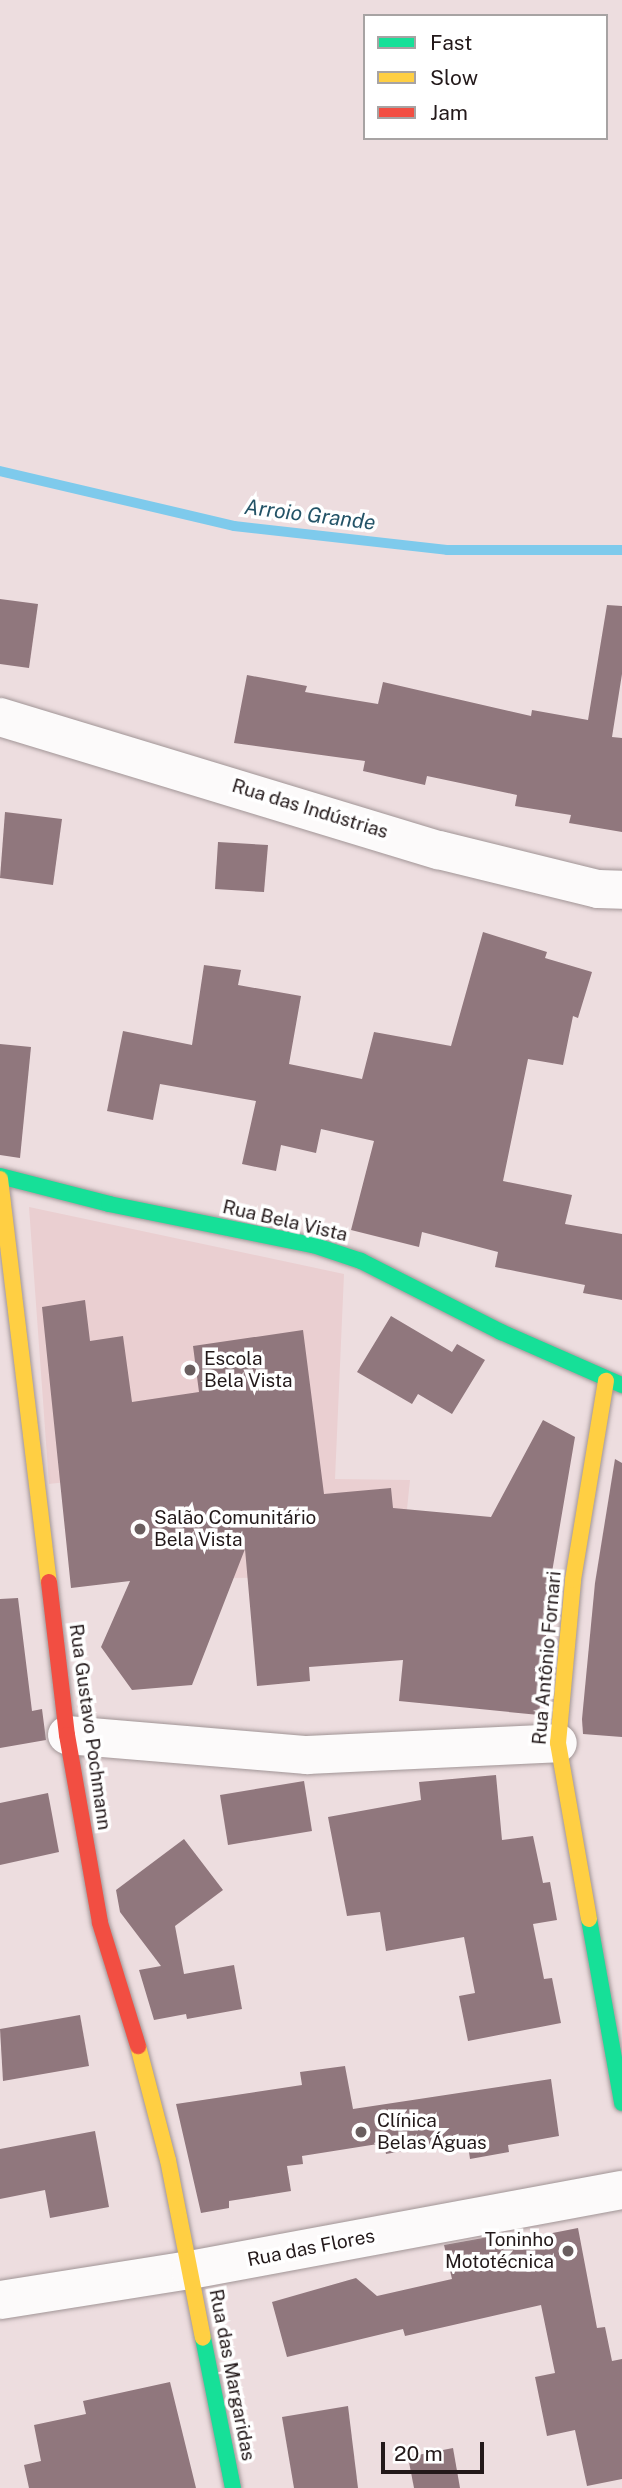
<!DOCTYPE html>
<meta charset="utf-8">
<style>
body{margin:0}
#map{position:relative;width:622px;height:2488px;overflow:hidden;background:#eddddf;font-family:"Public Sans",sans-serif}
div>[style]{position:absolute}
.built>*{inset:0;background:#eacfd1}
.stream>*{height:10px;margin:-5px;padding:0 5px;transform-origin:5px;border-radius:5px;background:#7ecaec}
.building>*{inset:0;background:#90777d}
.roads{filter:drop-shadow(0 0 2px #a19596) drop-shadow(0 0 2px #a19596)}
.street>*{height:38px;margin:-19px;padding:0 19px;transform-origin:19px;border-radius:19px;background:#fcfafa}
.fast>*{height:16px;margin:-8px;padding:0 8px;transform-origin:8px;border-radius:8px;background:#16e098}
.slow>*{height:16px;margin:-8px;padding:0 8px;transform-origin:8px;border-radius:8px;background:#ffcf43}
.jam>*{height:16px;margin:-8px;padding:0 8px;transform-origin:8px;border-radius:8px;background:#f24e42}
.dots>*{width:19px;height:19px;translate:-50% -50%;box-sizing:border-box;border:4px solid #fff;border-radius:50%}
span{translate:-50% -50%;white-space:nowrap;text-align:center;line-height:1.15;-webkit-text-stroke:7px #fff;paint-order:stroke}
.street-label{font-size:19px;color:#23191a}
.poi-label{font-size:19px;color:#23191a}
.left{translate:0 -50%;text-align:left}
.right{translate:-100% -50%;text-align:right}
.water-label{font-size:21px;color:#235367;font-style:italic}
.legend{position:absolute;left:363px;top:14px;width:245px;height:126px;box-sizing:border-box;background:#fff;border:2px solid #a7a3a3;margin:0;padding:9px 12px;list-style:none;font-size:21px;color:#23191a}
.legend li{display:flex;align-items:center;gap:14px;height:35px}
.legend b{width:35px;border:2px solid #a7a3a3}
.scale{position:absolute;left:381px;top:2442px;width:103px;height:32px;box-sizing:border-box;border:4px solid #23191a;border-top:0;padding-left:9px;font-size:21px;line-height:24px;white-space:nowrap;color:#23191a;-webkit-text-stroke:5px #fff;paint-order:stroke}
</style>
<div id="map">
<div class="built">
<div style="clip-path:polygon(29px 1207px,344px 1274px,335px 1479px,410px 1480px,400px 1577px,228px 1578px,216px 1465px,49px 1484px)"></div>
</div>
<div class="stream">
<div style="left:0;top:471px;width:240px;rotate:13.2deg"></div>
<div style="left:234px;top:526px;width:214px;rotate:6.4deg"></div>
<div style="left:447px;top:550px;width:175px"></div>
</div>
<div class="building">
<div style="clip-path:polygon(0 599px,38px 604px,29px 668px,0 664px)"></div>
<div style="clip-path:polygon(607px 605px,622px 606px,622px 674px,612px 737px,622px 738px,622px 832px,569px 823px,571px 815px,515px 806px,517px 795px,427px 776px,425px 785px,363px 771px,365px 761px,234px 743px,247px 675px,307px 686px,305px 692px,378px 704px,383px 682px,531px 716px,532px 710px,588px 720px)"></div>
<div style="clip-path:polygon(5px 812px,62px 819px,53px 885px,0 878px)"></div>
<div style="clip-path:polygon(218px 842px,268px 845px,264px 892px,215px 889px)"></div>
<div style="clip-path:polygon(483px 932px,547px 952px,545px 958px,592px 972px,578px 1018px,573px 1016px,563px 1065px,528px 1059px,503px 1181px,572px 1195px,565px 1224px,622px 1234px,622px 1300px,583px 1293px,585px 1285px,495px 1267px,498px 1252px,422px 1232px,419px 1247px,351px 1230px,374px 1141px,321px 1129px,316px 1153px,281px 1145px,276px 1171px,242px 1164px,256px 1101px,160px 1084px,153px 1120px,107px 1111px,123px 1031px,192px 1045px,204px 965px,241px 970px,238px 985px,301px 996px,289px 1064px,362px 1079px,374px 1032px,451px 1046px)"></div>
<div style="clip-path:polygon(0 1044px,31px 1047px,20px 1158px,0 1155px)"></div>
<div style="clip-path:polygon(85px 1300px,90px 1341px,123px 1336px,132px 1402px,199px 1392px,193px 1346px,303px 1330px,324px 1494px,391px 1488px,393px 1508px,491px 1517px,543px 1420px,575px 1437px,551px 1578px,539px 1715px,399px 1701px,403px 1660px,309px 1667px,310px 1681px,257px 1686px,245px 1549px,192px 1685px,132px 1690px,101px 1647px,130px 1581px,71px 1588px,42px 1307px)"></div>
<div style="clip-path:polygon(391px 1316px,452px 1352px,457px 1344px,485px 1360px,452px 1414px,418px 1394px,412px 1404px,357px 1372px)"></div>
<div style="clip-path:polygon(615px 1459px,622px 1463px,622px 1737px,583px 1734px,582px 1719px,595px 1583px)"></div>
<div style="clip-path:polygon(18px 1598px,32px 1711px,42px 1709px,46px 1740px,0 1748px,0 1599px)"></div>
<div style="clip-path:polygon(496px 1775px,502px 1840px,533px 1836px,543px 1883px,550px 1882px,557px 1920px,533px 1924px,544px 1979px,552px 1978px,561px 2023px,468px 2041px,459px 1996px,475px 1993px,464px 1937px,386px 1951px,380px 1912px,347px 1916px,328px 1817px,421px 1800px,419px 1782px)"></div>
<div style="clip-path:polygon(304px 1781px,312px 1831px,228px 1845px,220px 1795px)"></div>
<div style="clip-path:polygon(48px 1793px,59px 1852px,0 1865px,0 1803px)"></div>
<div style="clip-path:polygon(184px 1839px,223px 1890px,175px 1926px,184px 1974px,234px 1965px,242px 2009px,187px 2019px,186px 2014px,154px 2020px,139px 1970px,161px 1966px,120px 1912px,116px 1890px)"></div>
<div style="clip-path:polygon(80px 2015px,89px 2066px,3px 2081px,0 2029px)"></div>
<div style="clip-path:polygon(345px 2066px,353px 2109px,551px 2079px,559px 2136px,508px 2145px,509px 2152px,470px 2159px,467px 2139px,386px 2154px,384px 2143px,302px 2156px,303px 2164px,287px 2166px,291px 2191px,229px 2201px,229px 2208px,201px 2213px,176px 2104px,302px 2085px,300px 2072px)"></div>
<div style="clip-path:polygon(95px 2131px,109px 2207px,50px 2218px,45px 2190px,0 2199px,0 2149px)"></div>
<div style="clip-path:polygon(578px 2228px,597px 2328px,605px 2327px,612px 2361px,622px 2359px,622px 2479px,587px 2486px,575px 2430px,547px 2436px,535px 2377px,555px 2373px,541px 2305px,405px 2336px,403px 2329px,287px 2357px,272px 2302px,356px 2278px,377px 2296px,452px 2279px,444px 2245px,505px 2234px,507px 2242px)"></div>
<div style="clip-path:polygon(170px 2382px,196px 2488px,29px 2488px,24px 2465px,41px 2461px,34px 2425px,86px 2414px,83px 2401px)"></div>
<div style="clip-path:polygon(348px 2406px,358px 2488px,294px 2488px,282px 2417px)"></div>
<div style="clip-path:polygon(453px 2448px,460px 2488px,414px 2488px,408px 2457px)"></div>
</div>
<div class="roads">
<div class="street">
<div style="left:0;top:717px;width:459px;rotate:16.9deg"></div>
<div style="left:439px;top:850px;width:164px;rotate:13.8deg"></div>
<div style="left:598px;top:889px;width:24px;rotate:2deg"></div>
<div style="left:67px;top:1735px;width:241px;rotate:4.8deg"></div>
<div style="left:307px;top:1755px;width:251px;rotate:-2.7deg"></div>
<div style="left:0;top:2300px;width:192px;rotate:-9deg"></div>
<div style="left:190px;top:2270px;width:439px;rotate:-10.5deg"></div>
</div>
<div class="fast">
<div style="left:0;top:1176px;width:113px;rotate:14.4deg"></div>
<div style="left:109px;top:1204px;width:208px;rotate:11.4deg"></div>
<div style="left:313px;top:1245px;width:51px;rotate:18.4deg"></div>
<div style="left:361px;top:1261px;width:157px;rotate:26.9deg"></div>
<div style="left:501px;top:1332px;width:132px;rotate:23.7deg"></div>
<div style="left:589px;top:1919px;width:187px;rotate:79.8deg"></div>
<div style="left:203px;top:2338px;width:153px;rotate:78.7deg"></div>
</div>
<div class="slow">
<div style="left:0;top:1179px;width:406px;rotate:83.1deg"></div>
<div style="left:589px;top:1919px;width:179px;rotate:-100deg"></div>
<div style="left:558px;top:1743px;width:164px;rotate:-84.7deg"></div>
<div style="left:573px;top:1580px;width:202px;rotate:-80.6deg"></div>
<div style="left:138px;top:2046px;width:118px;rotate:75.3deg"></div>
<div style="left:168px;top:2160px;width:181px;rotate:78.9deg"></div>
</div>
<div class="jam">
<div style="left:49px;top:1582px;width:154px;rotate:83.3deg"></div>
<div style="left:67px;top:1735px;width:191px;rotate:80deg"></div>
<div style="left:100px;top:1923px;width:129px;rotate:72.8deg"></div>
</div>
</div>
<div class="dots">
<div style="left:190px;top:1370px;background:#6a5e5f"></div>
<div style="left:140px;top:1529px;background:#6a5e5f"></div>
<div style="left:361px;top:2132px;background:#6a5e5f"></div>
<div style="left:568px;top:2251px;background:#6a5e5f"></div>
</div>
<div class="street-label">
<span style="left:310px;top:809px;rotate:17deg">Rua das Indústrias</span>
<span style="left:285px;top:1221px;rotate:13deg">Rua Bela Vista</span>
<span style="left:547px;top:1658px;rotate:-85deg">Rua Antônio Fornari</span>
<span style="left:90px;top:1727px;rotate:82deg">Rua Gustavo Pochmann</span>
<span style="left:311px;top:2248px;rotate:-11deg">Rua das Flores</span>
<span style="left:232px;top:2375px;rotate:79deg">Rua das Margaridas</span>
</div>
<div class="poi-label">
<span class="left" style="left:204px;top:1370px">Escola<br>Bela Vista</span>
<span class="left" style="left:154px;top:1529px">Salão Comunitário<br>Bela Vista</span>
<span class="left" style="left:377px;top:2132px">Clínica<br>Belas Águas</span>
<span class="right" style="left:554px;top:2251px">Toninho<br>Mototécnica</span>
</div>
<div class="water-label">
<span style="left:310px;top:515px;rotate:7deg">Arroio Grande</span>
</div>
<ul class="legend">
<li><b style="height:9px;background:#16e098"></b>Fast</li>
<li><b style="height:9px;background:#ffcf43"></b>Slow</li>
<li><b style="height:9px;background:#f24e42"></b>Jam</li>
</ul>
<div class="scale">20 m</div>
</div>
